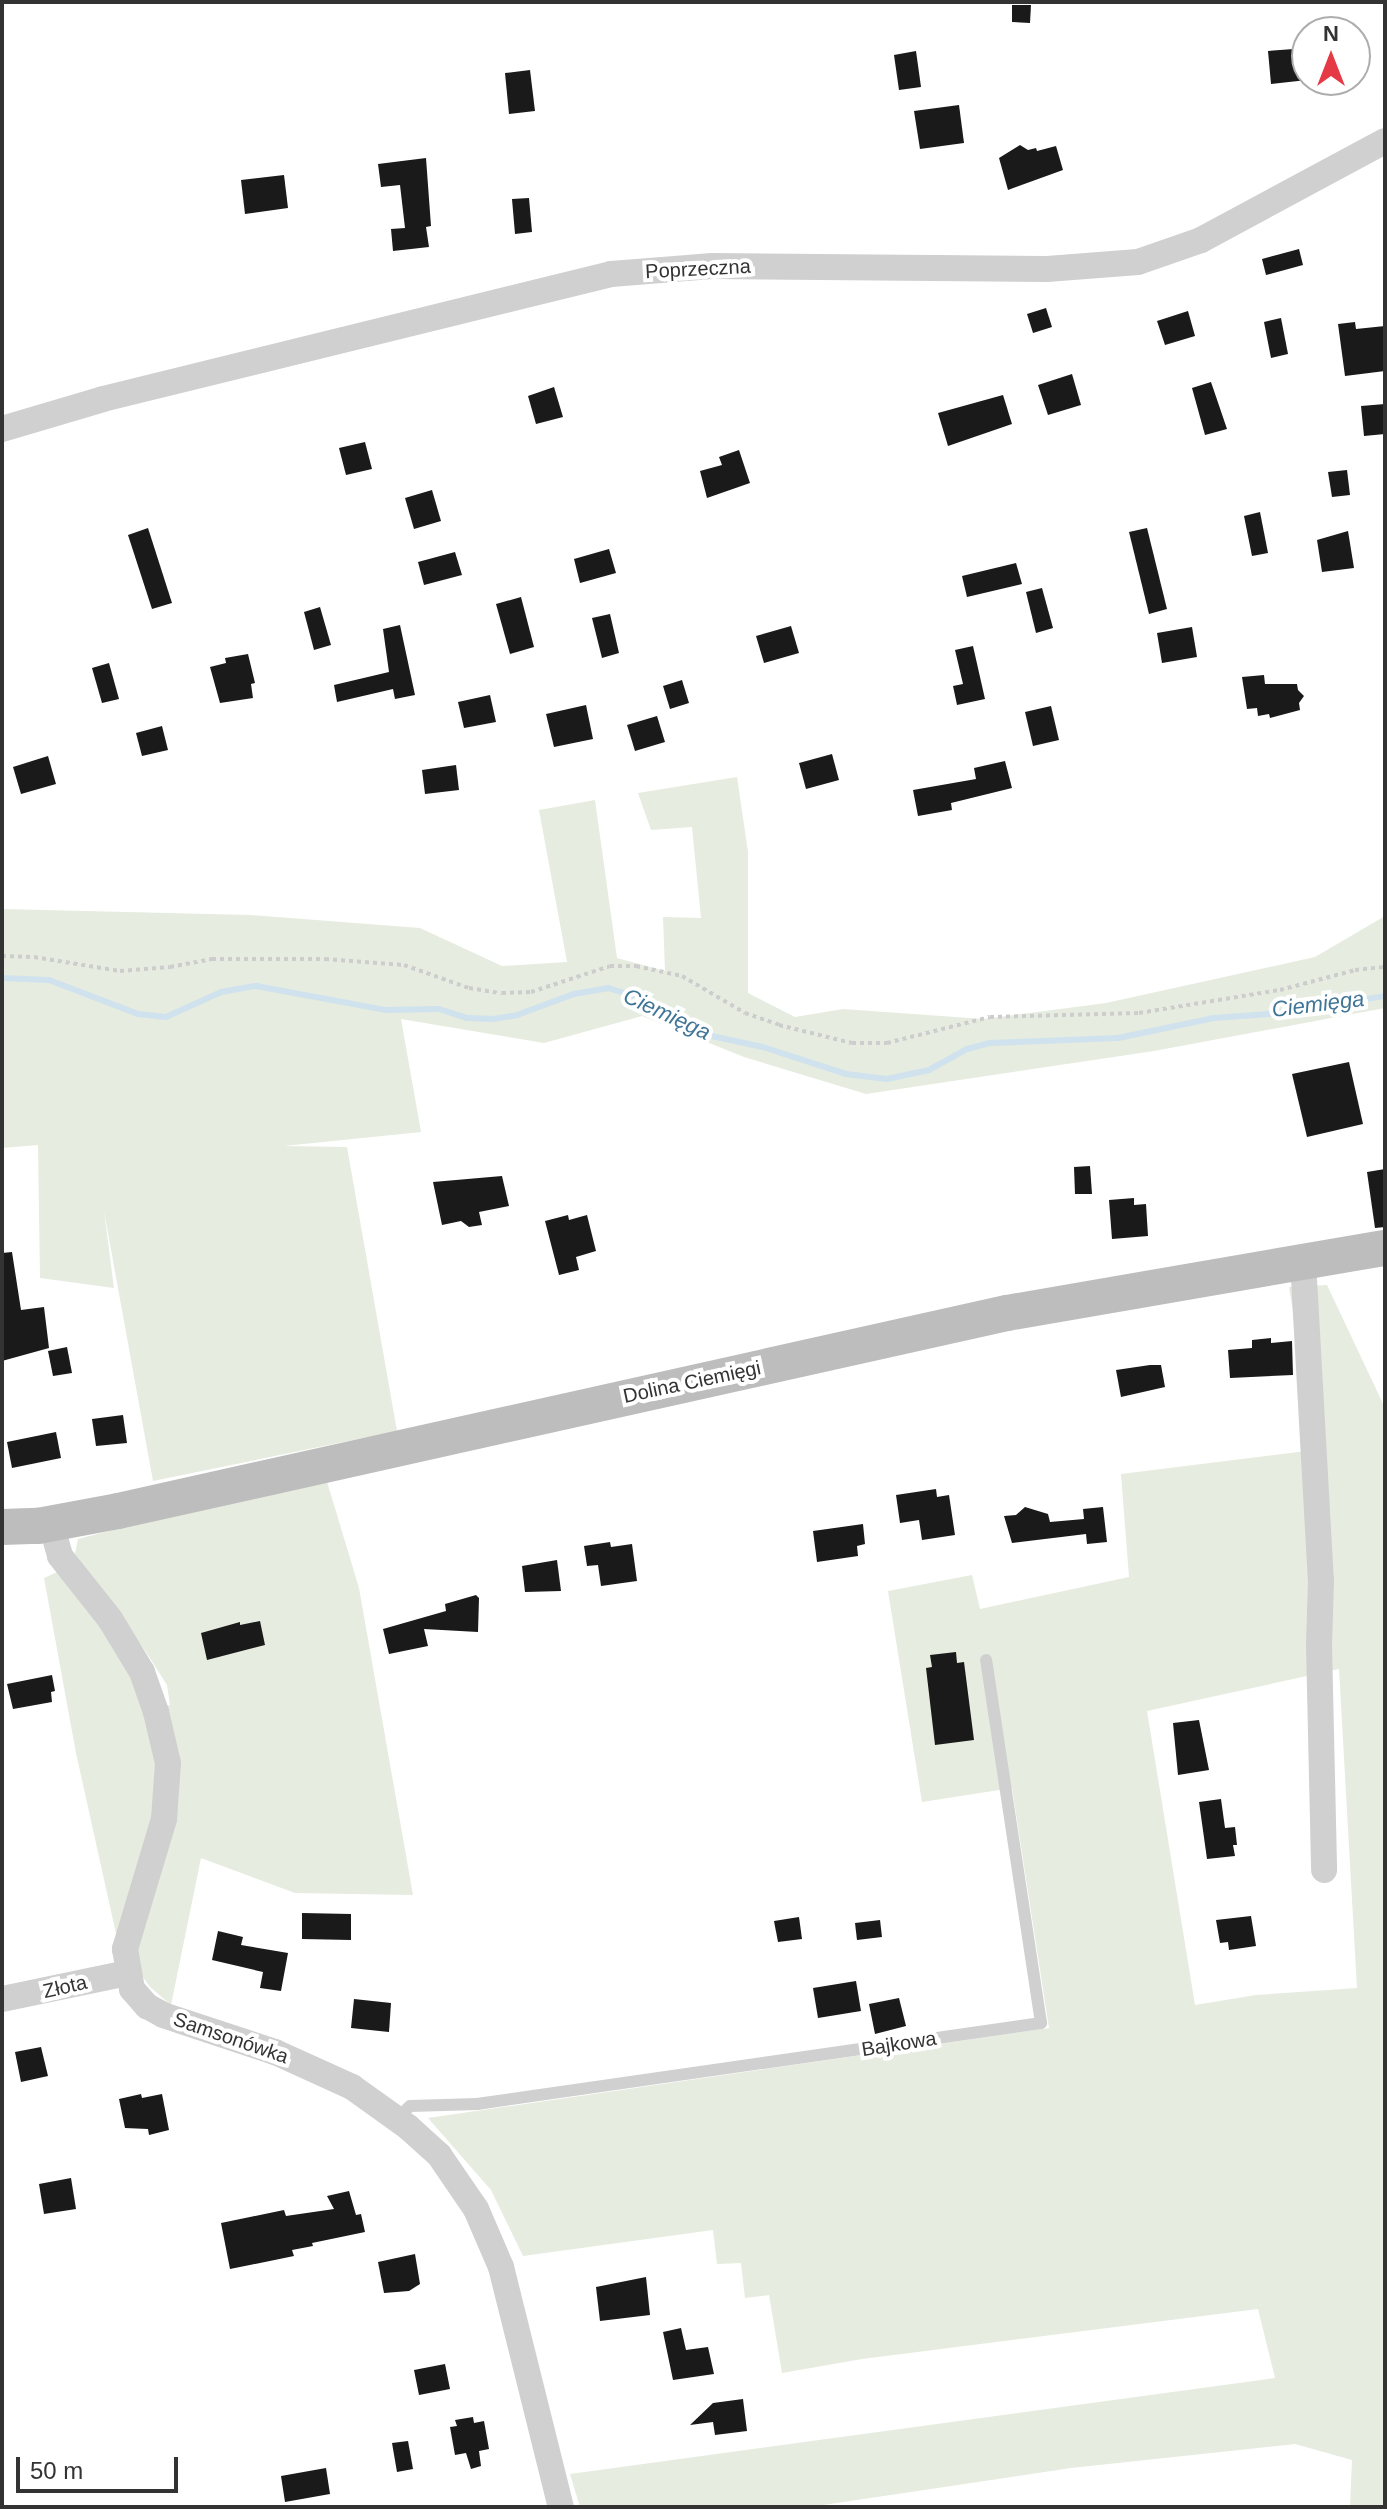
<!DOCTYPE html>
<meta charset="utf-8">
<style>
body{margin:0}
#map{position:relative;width:1387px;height:2509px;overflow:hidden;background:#fff;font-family:Helvetica,sans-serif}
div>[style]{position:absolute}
.green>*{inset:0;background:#e6ecdf}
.stream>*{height:6px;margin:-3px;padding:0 3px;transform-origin:3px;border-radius:3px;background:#cfe2ee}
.building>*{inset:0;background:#1a1a1a}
.path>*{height:4px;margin-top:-2px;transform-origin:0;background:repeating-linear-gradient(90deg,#cdcdcd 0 4px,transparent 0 8px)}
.lane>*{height:12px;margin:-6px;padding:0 6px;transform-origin:6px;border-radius:6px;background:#d0d0d0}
.street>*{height:26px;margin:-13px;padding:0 13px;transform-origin:13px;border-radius:13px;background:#d0d0d0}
.secondary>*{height:36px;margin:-18px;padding:0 18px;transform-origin:18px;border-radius:18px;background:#bdbdbd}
span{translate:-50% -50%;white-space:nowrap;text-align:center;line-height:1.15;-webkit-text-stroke:8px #fff;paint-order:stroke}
.street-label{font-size:20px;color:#333}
.water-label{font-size:22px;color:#3f7597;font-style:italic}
.frame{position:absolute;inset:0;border:4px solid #333;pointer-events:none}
.north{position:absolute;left:1291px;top:16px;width:80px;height:80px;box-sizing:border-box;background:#fff;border:2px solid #adadad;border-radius:50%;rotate:0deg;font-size:22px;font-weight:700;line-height:32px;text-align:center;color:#333}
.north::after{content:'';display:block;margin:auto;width:28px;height:36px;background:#e63946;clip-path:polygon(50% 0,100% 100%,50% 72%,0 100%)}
.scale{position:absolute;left:16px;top:2457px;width:162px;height:36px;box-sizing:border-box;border:4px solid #333;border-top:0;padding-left:10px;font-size:24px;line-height:28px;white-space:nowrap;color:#333;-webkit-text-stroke:6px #fff;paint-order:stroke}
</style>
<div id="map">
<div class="green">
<div style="clip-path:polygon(737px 777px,748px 852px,748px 993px,795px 1017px,843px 1009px,983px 1019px,1106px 1003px,1315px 957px,1385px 916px,1385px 1008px,1154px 1051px,866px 1094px,744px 1057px,642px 1016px,544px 1043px,401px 1019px,421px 1132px,284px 1146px,347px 1147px,397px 1431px,153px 1481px,104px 1211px,114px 1288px,40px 1278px,38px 1145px,2px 1148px,2px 909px,250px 915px,420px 928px,502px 966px,567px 962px,539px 810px,595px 800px,617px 958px,665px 971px,663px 917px,701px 918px,692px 827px,651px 830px,638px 793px)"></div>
<div style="clip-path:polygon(evenodd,1327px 1285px,1385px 1408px,1385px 2507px,1350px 2507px,1352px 2460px,1295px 2444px,1071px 2468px,810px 2507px,580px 2507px,570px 2474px,1275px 2378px,1258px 2309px,862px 2359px,782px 2373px,769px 2295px,745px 2298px,741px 2263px,717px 2264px,713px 2230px,523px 2256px,491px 2190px,428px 2118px,1049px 2028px,1012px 1788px,922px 1802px,888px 1591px,972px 1575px,980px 1609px,1129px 1577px,1121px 1474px,1315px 1450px,1289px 1287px,1327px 1285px,1339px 1669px,1357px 1988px,1256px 1995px,1195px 2005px,1147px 1711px,1339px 1669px)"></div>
<div style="clip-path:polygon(325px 1475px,359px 1588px,413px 1895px,295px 1893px,201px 1858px,171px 2005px,149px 1986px,117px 1938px,76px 1753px,44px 1578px,57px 1572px,109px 1633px,146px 1711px,170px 1705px,167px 1685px,146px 1652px,75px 1554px,78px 1539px)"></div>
</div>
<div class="stream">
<div style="left:2px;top:978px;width:47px;rotate:2.4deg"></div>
<div style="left:49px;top:980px;width:95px;rotate:20.9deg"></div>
<div style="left:138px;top:1014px;width:28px;rotate:6deg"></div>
<div style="left:166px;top:1017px;width:60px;rotate:-24.4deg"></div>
<div style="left:221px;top:992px;width:36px;rotate:-10deg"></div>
<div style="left:256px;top:986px;width:131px;rotate:10.5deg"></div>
<div style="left:385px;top:1010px;width:54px;rotate:-1.1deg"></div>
<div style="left:439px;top:1009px;width:29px;rotate:18deg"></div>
<div style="left:467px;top:1018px;width:26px;rotate:2deg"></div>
<div style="left:493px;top:1019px;width:24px;rotate:-9deg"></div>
<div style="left:517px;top:1015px;width:61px;rotate:-20.2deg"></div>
<div style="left:574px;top:994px;width:35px;rotate:-10deg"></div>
<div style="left:608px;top:988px;width:38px;rotate:17deg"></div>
<div style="left:644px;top:999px;width:73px;rotate:29.7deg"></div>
<div style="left:707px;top:1035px;width:57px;rotate:12.1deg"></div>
<div style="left:763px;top:1047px;width:87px;rotate:18deg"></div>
<div style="left:846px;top:1074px;width:41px;rotate:7deg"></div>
<div style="left:887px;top:1079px;width:43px;rotate:-12.1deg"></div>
<div style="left:929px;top:1070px;width:43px;rotate:-28.9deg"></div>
<div style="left:967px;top:1049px;width:24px;rotate:-15deg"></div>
<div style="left:990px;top:1043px;width:128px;rotate:-2.2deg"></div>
<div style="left:1118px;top:1038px;width:98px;rotate:-11.8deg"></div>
<div style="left:1214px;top:1018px;width:55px;rotate:-4.2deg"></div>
<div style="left:1269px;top:1014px;width:117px;rotate:-8.8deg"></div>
</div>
<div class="building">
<div style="clip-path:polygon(1012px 5px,1031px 5px,1030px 23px,1012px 22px)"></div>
<div style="clip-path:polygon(1307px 48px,1307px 80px,1271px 84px,1268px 51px)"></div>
<div style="clip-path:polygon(916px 51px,921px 87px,899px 90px,894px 55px)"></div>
<div style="clip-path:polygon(530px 70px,535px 111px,509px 114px,505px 73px)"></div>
<div style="clip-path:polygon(959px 105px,964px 143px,920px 149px,914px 111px)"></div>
<div style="clip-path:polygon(1020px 145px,1028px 150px,1036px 148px,1037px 151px,1056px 146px,1063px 170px,1008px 190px,999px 158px)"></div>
<div style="clip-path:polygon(426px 158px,431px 226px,426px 227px,429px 247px,393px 251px,391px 229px,405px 228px,400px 185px,381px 187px,378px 164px)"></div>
<div style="clip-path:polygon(284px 175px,288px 208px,245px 214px,241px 180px)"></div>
<div style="clip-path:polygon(529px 198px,532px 232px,515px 234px,512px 199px)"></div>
<div style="clip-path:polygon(1299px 249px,1303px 265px,1266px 275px,1262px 259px)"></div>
<div style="clip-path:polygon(1046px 308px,1052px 327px,1033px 333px,1027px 314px)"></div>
<div style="clip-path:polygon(1188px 311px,1195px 336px,1165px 345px,1157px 321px)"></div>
<div style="clip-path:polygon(1281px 318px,1288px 354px,1271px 358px,1264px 322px)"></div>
<div style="clip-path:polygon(1355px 322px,1356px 329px,1385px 326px,1385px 371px,1345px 376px,1338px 324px)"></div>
<div style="clip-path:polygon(1072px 374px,1081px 405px,1048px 415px,1038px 385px)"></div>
<div style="clip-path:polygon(1211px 382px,1227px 429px,1205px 435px,1192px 388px)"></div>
<div style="clip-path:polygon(554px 387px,563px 417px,536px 424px,528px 396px)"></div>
<div style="clip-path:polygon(1003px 395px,1012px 424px,948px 446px,938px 413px)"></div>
<div style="clip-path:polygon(1385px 404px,1385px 434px,1364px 436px,1361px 406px)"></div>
<div style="clip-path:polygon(365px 442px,372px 469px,346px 475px,339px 448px)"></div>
<div style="clip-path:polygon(739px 450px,750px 483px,707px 498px,700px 471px,722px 465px,719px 457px)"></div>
<div style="clip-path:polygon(1347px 470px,1350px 495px,1332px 497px,1328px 472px)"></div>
<div style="clip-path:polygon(432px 490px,441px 521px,414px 529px,405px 498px)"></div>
<div style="clip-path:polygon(1260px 512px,1268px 553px,1252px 556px,1244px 516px)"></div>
<div style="clip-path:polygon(148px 528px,172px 603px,152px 609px,128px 535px)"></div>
<div style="clip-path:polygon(1147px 528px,1167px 609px,1149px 614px,1129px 532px)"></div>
<div style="clip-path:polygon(1348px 531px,1354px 568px,1322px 572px,1317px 540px)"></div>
<div style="clip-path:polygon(609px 549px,616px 573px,580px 583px,574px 559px)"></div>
<div style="clip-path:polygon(455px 552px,462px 575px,424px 585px,418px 562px)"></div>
<div style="clip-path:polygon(1016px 563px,1022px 584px,967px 597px,962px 576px)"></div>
<div style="clip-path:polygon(1042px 588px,1053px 628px,1036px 633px,1026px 592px)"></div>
<div style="clip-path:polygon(521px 597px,534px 647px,510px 654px,496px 604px)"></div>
<div style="clip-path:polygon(320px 607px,331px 645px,314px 650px,304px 612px)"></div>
<div style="clip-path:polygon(610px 614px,619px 653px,602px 658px,592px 618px)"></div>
<div style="clip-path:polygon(400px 625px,415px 695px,395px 699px,393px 689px,337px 702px,334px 685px,389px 672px,383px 629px)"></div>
<div style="clip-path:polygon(791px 626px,799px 653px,764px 663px,756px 636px)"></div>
<div style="clip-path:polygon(1192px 627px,1197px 657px,1162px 663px,1157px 633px)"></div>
<div style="clip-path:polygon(973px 646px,985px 699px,957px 705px,953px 686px,963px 684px,955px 650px)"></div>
<div style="clip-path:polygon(248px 654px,255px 683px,251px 684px,253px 698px,220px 703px,210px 667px,226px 663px,225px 658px)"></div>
<div style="clip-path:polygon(109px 663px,119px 699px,102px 703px,92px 668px)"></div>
<div style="clip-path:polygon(1264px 675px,1265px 684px,1297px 684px,1298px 690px,1304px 696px,1299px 703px,1300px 710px,1270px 718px,1269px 714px,1258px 716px,1257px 708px,1247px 709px,1242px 677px)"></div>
<div style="clip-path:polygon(682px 680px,689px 703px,670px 709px,663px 686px)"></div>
<div style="clip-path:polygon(490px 695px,496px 722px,464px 728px,458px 702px)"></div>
<div style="clip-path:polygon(586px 705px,593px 739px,554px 747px,546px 714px)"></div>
<div style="clip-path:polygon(1051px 706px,1059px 740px,1033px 746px,1025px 712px)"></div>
<div style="clip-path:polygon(657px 716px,665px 742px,635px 751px,627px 725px)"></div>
<div style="clip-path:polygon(162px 726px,168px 750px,142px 756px,136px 733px)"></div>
<div style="clip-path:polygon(832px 754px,839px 780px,806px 789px,799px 763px)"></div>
<div style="clip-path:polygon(48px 756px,56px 784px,21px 794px,13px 767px)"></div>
<div style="clip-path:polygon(1005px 761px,1012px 788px,951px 803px,952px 810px,918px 816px,913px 790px,976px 779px,974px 768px)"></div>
<div style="clip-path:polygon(456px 765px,459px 790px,425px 794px,422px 770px)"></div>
<div style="clip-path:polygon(1349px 1062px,1363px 1124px,1307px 1137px,1292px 1074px)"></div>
<div style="clip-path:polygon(1090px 1166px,1092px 1194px,1075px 1194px,1074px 1167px)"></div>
<div style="clip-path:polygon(1385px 1169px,1385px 1227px,1375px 1228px,1367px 1172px)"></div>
<div style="clip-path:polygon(502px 1176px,509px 1206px,479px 1212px,482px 1225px,469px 1227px,461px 1221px,442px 1225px,433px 1182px)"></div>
<div style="clip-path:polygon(1134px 1198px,1134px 1205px,1146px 1204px,1148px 1236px,1112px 1239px,1109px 1200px)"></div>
<div style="clip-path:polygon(568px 1215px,569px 1220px,587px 1215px,596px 1251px,576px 1257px,579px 1270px,559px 1275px,545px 1221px)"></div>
<div style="clip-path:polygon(12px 1252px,21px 1310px,44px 1307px,49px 1348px,2px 1361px,2px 1253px)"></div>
<div style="clip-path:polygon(1271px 1338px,1271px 1343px,1292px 1341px,1293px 1375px,1230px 1378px,1228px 1350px,1252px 1348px,1252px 1340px)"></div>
<div style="clip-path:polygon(67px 1347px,72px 1373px,53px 1376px,48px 1351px)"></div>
<div style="clip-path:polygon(1150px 1365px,1161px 1365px,1165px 1387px,1121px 1397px,1116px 1370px)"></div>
<div style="clip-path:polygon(123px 1415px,127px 1443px,96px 1446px,92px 1419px)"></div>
<div style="clip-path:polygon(56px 1432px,61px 1458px,12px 1468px,7px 1442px)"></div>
<div style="clip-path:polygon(936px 1489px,937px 1497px,949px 1495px,955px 1535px,922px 1540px,919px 1520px,900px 1523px,896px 1495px)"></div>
<div style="clip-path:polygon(1025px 1507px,1048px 1514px,1050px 1522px,1084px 1519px,1083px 1509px,1103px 1507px,1107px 1542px,1087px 1544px,1086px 1534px,1012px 1543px,1004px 1516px,1016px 1515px)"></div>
<div style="clip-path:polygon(863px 1524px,865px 1544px,857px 1546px,858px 1556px,817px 1562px,813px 1531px)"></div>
<div style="clip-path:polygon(610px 1542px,611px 1547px,632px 1544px,637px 1581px,601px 1586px,598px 1565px,587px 1566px,584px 1546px)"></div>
<div style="clip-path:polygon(557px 1560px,561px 1591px,525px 1592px,522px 1566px)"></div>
<div style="clip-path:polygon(476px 1595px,479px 1598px,478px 1632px,424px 1629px,428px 1646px,389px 1654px,383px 1629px,446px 1611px,445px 1604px)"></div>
<div style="clip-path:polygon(260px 1621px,265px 1645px,207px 1660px,201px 1633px,240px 1622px,240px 1625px)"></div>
<div style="clip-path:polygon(956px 1652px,957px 1663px,964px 1662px,974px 1740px,935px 1745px,926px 1668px,932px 1667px,930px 1655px)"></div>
<div style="clip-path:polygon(52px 1675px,55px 1691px,51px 1692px,52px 1702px,13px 1709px,7px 1684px)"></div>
<div style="clip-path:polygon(1199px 1720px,1209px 1770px,1178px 1775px,1173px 1723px)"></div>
<div style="clip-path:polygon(1221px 1799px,1225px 1828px,1235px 1827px,1237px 1845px,1233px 1845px,1235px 1856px,1207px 1859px,1199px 1802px)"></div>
<div style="clip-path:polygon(302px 1913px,351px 1914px,351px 1940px,302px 1939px)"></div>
<div style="clip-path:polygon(1251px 1916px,1256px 1946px,1229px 1950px,1228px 1942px,1220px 1943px,1216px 1920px)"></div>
<div style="clip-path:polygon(799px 1917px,802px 1939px,778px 1942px,774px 1921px)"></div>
<div style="clip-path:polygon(880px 1920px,882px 1937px,857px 1940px,855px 1923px)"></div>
<div style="clip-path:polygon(218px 1931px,243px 1937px,241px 1945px,288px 1953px,281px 1991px,260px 1988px,263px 1972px,212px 1960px)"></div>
<div style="clip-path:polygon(856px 1981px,861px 2011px,818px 2018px,813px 1988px)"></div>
<div style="clip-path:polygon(899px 1998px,906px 2026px,875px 2034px,869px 2004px)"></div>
<div style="clip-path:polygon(354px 1999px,391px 2003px,389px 2032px,351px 2028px)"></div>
<div style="clip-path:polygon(41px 2047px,48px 2076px,21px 2082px,15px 2052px)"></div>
<div style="clip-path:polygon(141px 2094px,142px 2098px,162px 2094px,169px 2130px,149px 2135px,148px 2129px,125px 2128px,119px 2099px)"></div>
<div style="clip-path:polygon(71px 2178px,76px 2209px,44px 2214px,39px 2184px)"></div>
<div style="clip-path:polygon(349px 2191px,356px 2215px,361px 2214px,365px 2232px,312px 2243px,313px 2246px,292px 2250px,294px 2256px,230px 2269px,221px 2223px,284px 2210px,286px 2216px,334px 2209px,327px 2196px)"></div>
<div style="clip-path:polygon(415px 2254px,420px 2284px,409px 2291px,384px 2293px,378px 2262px)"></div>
<div style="clip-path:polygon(646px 2277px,650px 2315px,600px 2321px,596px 2287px)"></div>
<div style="clip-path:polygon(681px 2328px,686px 2350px,708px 2347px,714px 2374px,673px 2380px,663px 2332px)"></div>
<div style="clip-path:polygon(445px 2364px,450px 2389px,419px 2395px,414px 2370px)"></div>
<div style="clip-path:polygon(743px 2399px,747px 2431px,715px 2435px,713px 2422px,690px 2425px,713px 2403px)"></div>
<div style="clip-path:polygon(473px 2417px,474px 2423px,484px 2421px,489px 2449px,479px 2451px,481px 2466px,471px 2469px,466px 2453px,455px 2455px,450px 2427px,457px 2426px,455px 2420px)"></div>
<div style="clip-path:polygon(408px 2441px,413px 2469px,397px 2472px,392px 2443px)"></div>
<div style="clip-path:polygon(326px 2468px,330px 2494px,285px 2502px,281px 2476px)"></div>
</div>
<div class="path">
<div style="left:2px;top:956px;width:32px;rotate:2deg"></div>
<div style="left:34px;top:957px;width:87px;rotate:9.2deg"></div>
<div style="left:120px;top:971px;width:50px;rotate:-4.6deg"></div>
<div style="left:170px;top:967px;width:43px;rotate:-10.8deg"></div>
<div style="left:212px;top:959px;width:113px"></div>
<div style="left:325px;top:959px;width:79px;rotate:4.3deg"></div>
<div style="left:404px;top:965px;width:69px;rotate:19.5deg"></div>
<div style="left:469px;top:988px;width:33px;rotate:9deg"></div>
<div style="left:502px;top:993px;width:29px;rotate:-2deg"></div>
<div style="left:531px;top:992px;width:83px;rotate:-18.2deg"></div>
<div style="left:610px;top:966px;width:26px"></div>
<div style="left:636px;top:966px;width:47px;rotate:12.3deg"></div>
<div style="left:682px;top:976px;width:73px;rotate:30.4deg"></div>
<div style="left:745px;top:1013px;width:36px;rotate:19deg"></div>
<div style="left:779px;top:1025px;width:75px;rotate:13.9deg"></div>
<div style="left:852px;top:1043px;width:35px"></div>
<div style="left:887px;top:1043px;width:106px;rotate:-14.2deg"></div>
<div style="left:990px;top:1017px;width:149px;rotate:-1.5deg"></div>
<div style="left:1139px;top:1013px;width:143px;rotate:-9.3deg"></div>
<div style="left:1280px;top:990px;width:78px;rotate:-14.9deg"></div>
<div style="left:1355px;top:970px;width:30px;rotate:-6deg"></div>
</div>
<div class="lane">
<div style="left:397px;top:2119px;width:18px;rotate:-45deg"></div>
<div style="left:410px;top:2106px;width:67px;rotate:-1.7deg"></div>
<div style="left:477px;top:2104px;width:570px;rotate:-8.17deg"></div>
<div style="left:1041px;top:2023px;width:367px;rotate:-98.6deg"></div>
</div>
<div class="street">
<div style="left:2px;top:429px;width:105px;rotate:-16.5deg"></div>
<div style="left:103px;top:399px;width:523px;rotate:-13.82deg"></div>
<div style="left:611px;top:274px;width:101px;rotate:-4.5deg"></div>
<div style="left:712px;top:266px;width:335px;rotate:0.5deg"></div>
<div style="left:1047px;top:269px;width:91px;rotate:-4.4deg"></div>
<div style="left:1138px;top:262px;width:67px;rotate:-19.2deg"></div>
<div style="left:1201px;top:240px;width:209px;rotate:-28.3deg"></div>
<div style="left:1303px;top:1261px;width:321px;rotate:86.8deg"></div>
<div style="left:1321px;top:1581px;width:64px;rotate:91.8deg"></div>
<div style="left:1319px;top:1645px;width:225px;rotate:88.7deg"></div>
<div style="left:51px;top:1524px;width:33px;rotate:74deg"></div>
<div style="left:60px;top:1556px;width:80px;rotate:51.6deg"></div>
<div style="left:110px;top:1619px;width:62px;rotate:58.9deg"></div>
<div style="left:142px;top:1672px;width:42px;rotate:70.7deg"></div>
<div style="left:156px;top:1712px;width:52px;rotate:76.8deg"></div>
<div style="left:168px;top:1763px;width:56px;rotate:94.1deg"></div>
<div style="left:164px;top:1819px;width:136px;rotate:106.7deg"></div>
<div style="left:125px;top:1949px;width:41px;rotate:80.1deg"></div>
<div style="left:132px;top:1989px;width:23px;rotate:49deg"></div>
<div style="left:147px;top:2006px;width:18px;rotate:29deg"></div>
<div style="left:163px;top:2015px;width:118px;rotate:18.3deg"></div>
<div style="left:275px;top:2052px;width:85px;rotate:24.4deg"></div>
<div style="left:352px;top:2087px;width:69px;rotate:35.5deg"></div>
<div style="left:408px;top:2127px;width:42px;rotate:42.1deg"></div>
<div style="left:439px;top:2155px;width:65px;rotate:55.6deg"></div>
<div style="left:476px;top:2209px;width:63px;rotate:66.7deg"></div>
<div style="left:501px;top:2267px;width:247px;rotate:76deg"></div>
<div style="left:2px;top:1999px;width:128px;rotate:-11.7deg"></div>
</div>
<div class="secondary">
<div style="left:2px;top:1527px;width:36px;rotate:-2deg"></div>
<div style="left:38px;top:1526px;width:81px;rotate:-10.6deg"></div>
<div style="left:118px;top:1511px;width:911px;rotate:-12.56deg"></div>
<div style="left:1007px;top:1313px;width:384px;rotate:-9.8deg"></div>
</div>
<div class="street-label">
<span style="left:698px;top:269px;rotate:-3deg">Poprzeczna</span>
<span style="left:692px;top:1382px;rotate:-12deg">Dolina Ciemięgi</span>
<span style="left:65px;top:1987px;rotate:-13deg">Złota</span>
<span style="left:231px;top:2038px;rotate:19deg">Samsonówka</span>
<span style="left:899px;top:2044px;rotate:-9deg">Bajkowa</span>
</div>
<div class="water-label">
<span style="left:1318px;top:1004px;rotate:-7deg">Ciemięga</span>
<span style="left:667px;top:1014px;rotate:25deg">Ciemięga</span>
</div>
<div class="frame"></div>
<div class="north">N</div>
<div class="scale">50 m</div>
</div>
